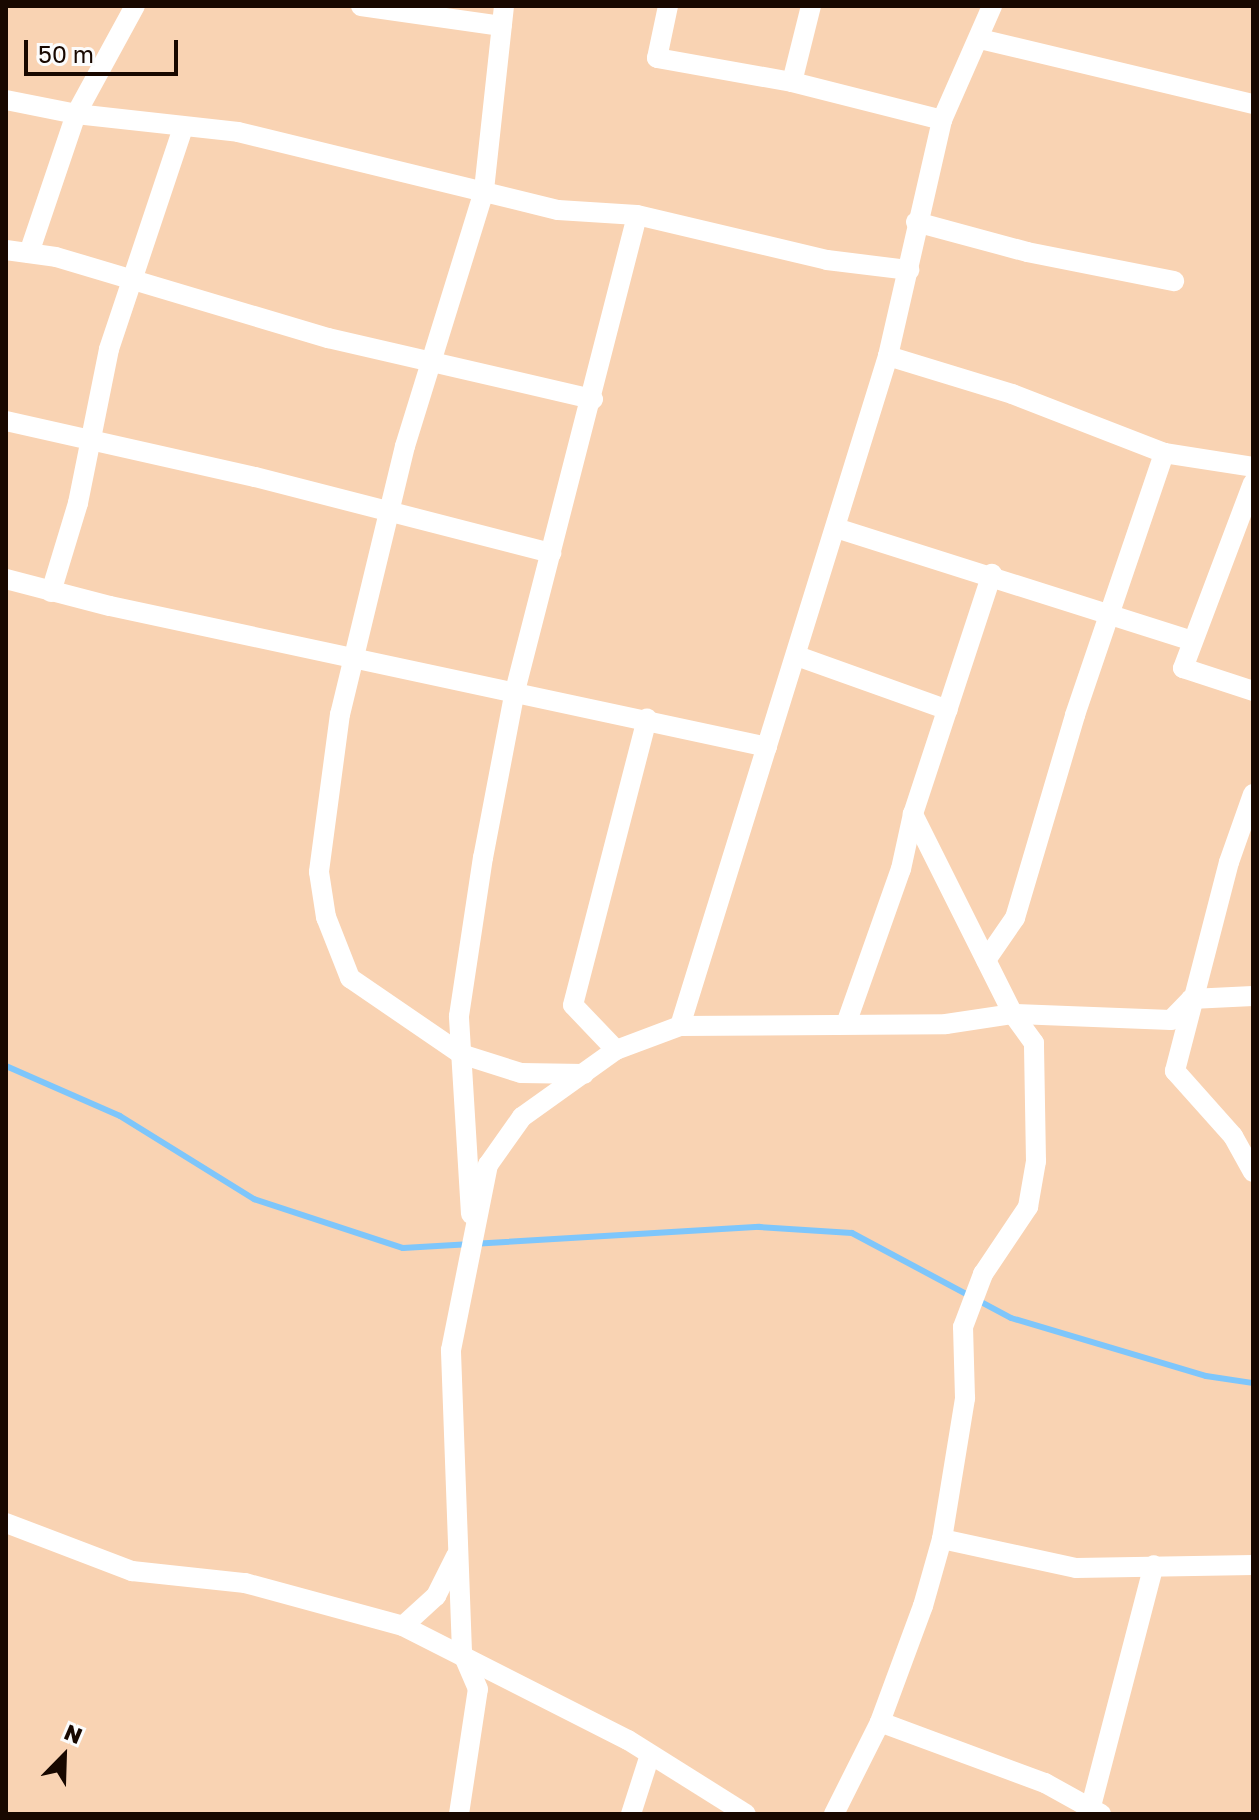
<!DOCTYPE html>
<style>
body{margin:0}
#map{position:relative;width:1259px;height:1820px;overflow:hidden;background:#f9d3b3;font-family:"Golos Text",sans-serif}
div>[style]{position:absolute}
.stream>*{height:6px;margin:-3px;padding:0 3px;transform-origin:3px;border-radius:3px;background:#7ec6fb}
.street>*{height:20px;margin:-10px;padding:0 10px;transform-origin:10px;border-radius:10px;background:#fff}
span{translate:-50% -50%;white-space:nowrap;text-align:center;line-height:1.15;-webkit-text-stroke:6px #fcfcfc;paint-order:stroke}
.frame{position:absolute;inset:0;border:8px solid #180800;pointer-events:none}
.north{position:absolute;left:24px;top:1716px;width:80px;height:80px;-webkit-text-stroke:6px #fcfcfc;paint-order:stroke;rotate:23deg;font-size:22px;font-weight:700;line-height:32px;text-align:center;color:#180800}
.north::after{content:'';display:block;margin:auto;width:28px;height:36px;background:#180800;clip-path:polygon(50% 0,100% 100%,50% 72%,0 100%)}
.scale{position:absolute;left:24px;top:40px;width:154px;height:36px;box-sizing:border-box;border:4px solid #180800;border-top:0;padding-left:10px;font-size:24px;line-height:28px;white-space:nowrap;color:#180800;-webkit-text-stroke:6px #fcfcfc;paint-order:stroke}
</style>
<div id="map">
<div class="stream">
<div style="left:6px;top:1066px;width:124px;rotate:23.7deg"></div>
<div style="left:120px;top:1116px;width:158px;rotate:31.8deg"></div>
<div style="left:254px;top:1199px;width:157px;rotate:18.2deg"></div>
<div style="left:403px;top:1248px;width:357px;rotate:-3.4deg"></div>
<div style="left:759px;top:1227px;width:93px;rotate:3.7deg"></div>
<div style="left:852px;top:1233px;width:180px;rotate:28.1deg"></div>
<div style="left:1011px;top:1318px;width:203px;rotate:16.6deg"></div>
<div style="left:1206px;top:1376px;width:48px;rotate:8.5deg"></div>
</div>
<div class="street">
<div style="left:361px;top:6px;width:142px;rotate:8.1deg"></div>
<div style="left:504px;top:6px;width:186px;rotate:96.2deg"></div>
<div style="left:484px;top:191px;width:267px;rotate:107.2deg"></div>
<div style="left:405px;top:446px;width:276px;rotate:103.6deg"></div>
<div style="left:340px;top:714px;width:159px;rotate:97.6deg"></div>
<div style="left:319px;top:872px;width:46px;rotate:81.2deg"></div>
<div style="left:326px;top:917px;width:66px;rotate:68.5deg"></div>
<div style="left:350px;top:978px;width:135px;rotate:34.4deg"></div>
<div style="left:461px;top:1054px;width:63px;rotate:17.6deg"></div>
<div style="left:521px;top:1073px;width:63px;rotate:0.9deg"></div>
<div style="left:668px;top:6px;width:53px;rotate:101.9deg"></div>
<div style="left:657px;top:58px;width:137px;rotate:10.1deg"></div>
<div style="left:792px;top:82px;width:155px;rotate:14.2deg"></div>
<div style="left:980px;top:39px;width:281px;rotate:13.4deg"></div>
<div style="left:792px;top:82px;width:78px;rotate:-76deg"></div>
<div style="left:6px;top:100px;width:71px;rotate:11.3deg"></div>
<div style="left:76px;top:114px;width:163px;rotate:6.3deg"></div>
<div style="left:238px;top:132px;width:329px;rotate:13.7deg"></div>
<div style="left:558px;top:210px;width:79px;rotate:3.6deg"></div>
<div style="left:637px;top:215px;width:195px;rotate:13.3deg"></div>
<div style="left:827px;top:260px;width:83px;rotate:7deg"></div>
<div style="left:916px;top:222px;width:115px;rotate:15.1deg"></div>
<div style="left:1027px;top:252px;width:150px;rotate:11.2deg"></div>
<div style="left:6px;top:250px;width:50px;rotate:8deg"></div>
<div style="left:56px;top:257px;width:284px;rotate:16.6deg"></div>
<div style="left:328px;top:338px;width:272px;rotate:13deg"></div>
<div style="left:29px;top:253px;width:147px;rotate:-71.3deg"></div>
<div style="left:76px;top:114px;width:123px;rotate:-61.4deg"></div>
<div style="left:888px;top:356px;width:130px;rotate:17deg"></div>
<div style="left:1012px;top:394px;width:163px;rotate:21.2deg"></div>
<div style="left:1164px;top:453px;width:90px;rotate:8.9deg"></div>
<div style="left:6px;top:421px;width:255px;rotate:12.7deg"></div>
<div style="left:255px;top:477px;width:306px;rotate:14.4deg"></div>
<div style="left:1253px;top:483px;width:198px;rotate:110.7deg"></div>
<div style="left:1183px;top:668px;width:74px;rotate:18.2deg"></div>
<div style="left:836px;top:528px;width:374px;rotate:17.6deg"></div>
<div style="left:6px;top:579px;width:107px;rotate:14.6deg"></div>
<div style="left:110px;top:606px;width:672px;rotate:12.11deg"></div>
<div style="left:51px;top:592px;width:93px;rotate:-73.1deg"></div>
<div style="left:78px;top:503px;width:157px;rotate:-78.6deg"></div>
<div style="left:109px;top:349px;width:233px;rotate:-71.5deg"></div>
<div style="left:797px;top:656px;width:160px;rotate:19.7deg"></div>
<div style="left:1253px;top:794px;width:72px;rotate:109.4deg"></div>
<div style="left:1229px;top:862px;width:216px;rotate:104.5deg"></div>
<div style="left:1175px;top:1071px;width:87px;rotate:48.3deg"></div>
<div style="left:1233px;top:1136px;width:41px;rotate:60.9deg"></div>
<div style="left:986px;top:960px;width:51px;rotate:-55.4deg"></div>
<div style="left:1015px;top:918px;width:212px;rotate:-73.5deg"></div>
<div style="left:1075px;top:715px;width:277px;rotate:-71.2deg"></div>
<div style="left:846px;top:1024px;width:164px;rotate:-70.5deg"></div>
<div style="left:901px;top:869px;width:56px;rotate:-77.7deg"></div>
<div style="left:680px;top:1026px;width:702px;rotate:-72.75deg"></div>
<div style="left:888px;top:356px;width:242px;rotate:-77.1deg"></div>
<div style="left:942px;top:120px;width:124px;rotate:-66.3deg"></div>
<div style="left:616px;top:1050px;width:62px;rotate:-133.7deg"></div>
<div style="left:573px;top:1005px;width:296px;rotate:-75.5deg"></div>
<div style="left:471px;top:1214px;width:198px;rotate:-93.5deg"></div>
<div style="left:459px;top:1016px;width:160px;rotate:-81.4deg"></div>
<div style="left:483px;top:858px;width:170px;rotate:-79.2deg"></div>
<div style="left:515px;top:691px;width:491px;rotate:-75.6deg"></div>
<div style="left:6px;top:1523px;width:135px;rotate:20.9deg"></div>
<div style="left:132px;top:1571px;width:114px;rotate:6.1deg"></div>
<div style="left:245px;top:1583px;width:164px;rotate:15.2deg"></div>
<div style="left:403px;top:1626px;width:252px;rotate:26.9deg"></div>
<div style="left:628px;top:1740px;width:139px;rotate:32.1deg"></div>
<div style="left:942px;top:1539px;width:137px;rotate:12.2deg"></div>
<div style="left:1076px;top:1568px;width:177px;rotate:-1deg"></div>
<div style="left:403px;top:1626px;width:45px;rotate:-42.3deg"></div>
<div style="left:436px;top:1596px;width:45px;rotate:-63.4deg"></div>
<div style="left:880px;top:1722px;width:176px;rotate:20.3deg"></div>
<div style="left:1045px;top:1783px;width:64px;rotate:29deg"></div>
<div style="left:459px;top:1814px;width:126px;rotate:-81.4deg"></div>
<div style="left:478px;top:1689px;width:40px;rotate:-113.4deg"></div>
<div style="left:462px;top:1652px;width:302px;rotate:-92.1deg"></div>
<div style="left:451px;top:1350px;width:189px;rotate:-78.7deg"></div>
<div style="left:488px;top:1165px;width:59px;rotate:-54.7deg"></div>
<div style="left:522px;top:1117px;width:115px;rotate:-35.5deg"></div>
<div style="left:616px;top:1050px;width:68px;rotate:-20.6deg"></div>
<div style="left:680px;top:1026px;width:266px;rotate:-0.4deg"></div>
<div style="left:946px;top:1024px;width:68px;rotate:-8.5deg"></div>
<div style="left:1013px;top:1014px;width:158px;rotate:2.2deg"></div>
<div style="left:1171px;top:1020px;width:29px;rotate:-46deg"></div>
<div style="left:1191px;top:999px;width:62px;rotate:-2.8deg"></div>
<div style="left:631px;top:1814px;width:59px;rotate:-72.2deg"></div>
<div style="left:834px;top:1814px;width:103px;rotate:-63.4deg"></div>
<div style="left:880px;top:1722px;width:124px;rotate:-69.7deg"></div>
<div style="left:923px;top:1606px;width:70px;rotate:-74.2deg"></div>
<div style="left:942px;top:1539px;width:143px;rotate:-80.7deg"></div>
<div style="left:965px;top:1398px;width:71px;rotate:-91.6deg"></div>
<div style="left:963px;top:1327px;width:57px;rotate:-69.3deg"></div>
<div style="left:983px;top:1274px;width:81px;rotate:-56.1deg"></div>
<div style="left:1028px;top:1207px;width:47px;rotate:-80.1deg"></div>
<div style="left:1036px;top:1161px;width:118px;rotate:-91deg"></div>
<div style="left:1034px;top:1043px;width:36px;rotate:-126deg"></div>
<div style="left:1013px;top:1014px;width:224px;rotate:-116.6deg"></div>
<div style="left:913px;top:814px;width:253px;rotate:-71.8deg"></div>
<div style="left:1089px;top:1814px;width:257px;rotate:-75.4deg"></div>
</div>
<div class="frame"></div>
<div class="north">N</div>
<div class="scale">50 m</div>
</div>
